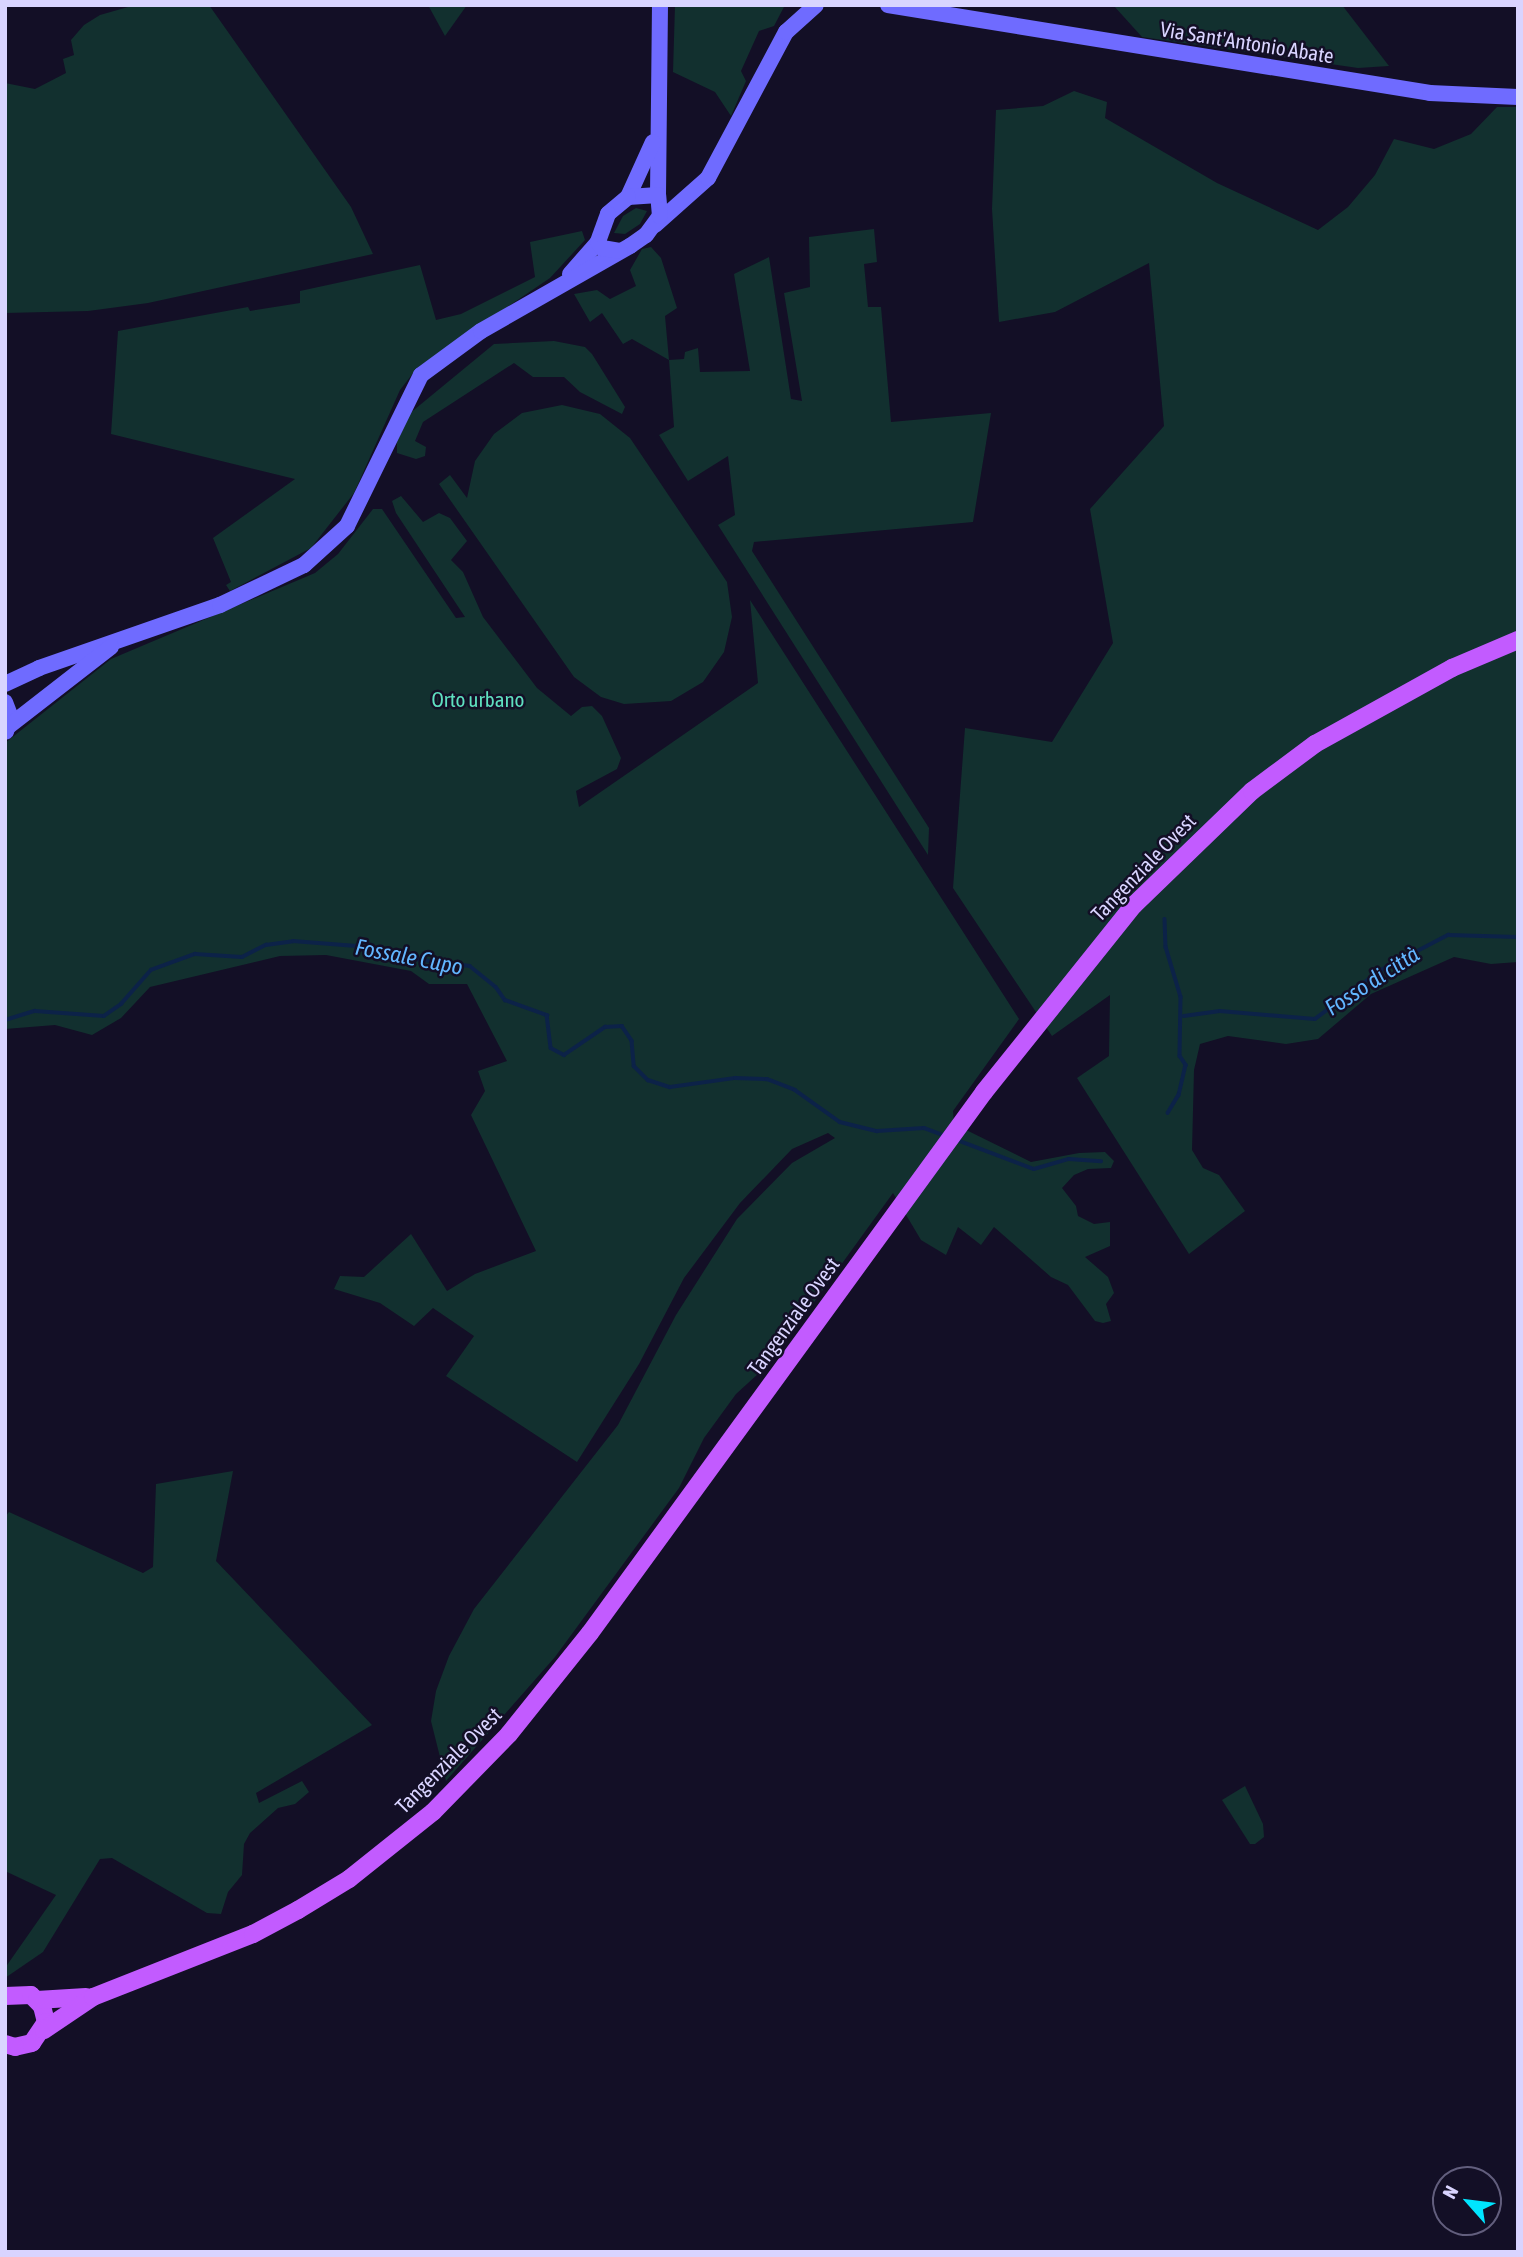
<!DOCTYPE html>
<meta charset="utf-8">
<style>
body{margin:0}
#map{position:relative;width:1523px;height:2257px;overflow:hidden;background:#130f26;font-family:"Asap Condensed",sans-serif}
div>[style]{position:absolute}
.green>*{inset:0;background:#12302f}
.stream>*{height:3.5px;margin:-1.75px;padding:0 1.75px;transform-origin:1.75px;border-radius:1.75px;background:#0c2248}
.secondary>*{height:16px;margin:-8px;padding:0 8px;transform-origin:8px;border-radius:8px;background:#6f6bff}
.primary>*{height:18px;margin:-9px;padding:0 9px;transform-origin:9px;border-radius:9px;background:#c25bff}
span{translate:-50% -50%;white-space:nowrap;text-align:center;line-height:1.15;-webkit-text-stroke:5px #130f26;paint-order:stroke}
.street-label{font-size:21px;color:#d9d4ff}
.park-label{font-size:21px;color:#5fe0c0}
.water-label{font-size:23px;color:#62b6ff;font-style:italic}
.frame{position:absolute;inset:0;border:7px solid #d9d4ff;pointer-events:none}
.north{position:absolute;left:1432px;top:2166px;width:70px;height:70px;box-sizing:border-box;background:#130f26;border:2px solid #625e7d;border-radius:50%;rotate:298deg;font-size:19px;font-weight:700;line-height:28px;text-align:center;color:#d9d4ff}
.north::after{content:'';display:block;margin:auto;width:24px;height:32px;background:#00e5ff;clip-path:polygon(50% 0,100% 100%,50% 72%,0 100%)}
</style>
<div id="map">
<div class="green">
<div style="clip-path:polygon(135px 5px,209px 5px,351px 207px,373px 254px,148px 303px,88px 311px,5px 313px,5px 83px,35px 89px,66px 73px,63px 59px,74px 55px,71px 40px,84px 25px,100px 15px)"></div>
<div style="clip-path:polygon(428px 5px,467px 5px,445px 36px)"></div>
<div style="clip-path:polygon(675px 5px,785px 5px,774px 26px,759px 31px,741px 71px,746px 81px,731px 116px,715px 92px,673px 72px)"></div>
<div style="clip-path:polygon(1342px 5px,1389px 66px,1358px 68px,1142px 37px,1114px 6px)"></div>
<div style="clip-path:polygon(1074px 91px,1107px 102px,1105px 118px,1217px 183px,1318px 230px,1348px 207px,1375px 175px,1394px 139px,1434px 149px,1471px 134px,1497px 107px,1518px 107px,1518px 962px,1491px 964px,1454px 957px,1371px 994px,1318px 1039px,1286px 1044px,1228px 1036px,1200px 1044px,1194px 1070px,1192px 1150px,1203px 1168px,1219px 1175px,1245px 1211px,1189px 1254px,1077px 1078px,1109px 1056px,1110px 995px,1052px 1036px,953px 888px,965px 728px,1052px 742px,1113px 643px,1090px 509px,1164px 426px,1149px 263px,1055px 312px,999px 322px,992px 209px,996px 110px,1043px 106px)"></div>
<div style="clip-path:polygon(636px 208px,647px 211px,640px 224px,625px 234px,614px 233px,623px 216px)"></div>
<div style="clip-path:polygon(874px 229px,877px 262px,864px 264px,868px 307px,881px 307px,891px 422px,991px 413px,973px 522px,754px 542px,752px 551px,929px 828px,928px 855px,718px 525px,735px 515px,728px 456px,688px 481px,659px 435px,674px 427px,669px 360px,632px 339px,623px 344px,602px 313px,590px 322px,574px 294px,597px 290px,610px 299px,636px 286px,630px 270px,642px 249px,651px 247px,661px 258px,677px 308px,665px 316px,669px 360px,684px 359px,685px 352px,698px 348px,700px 372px,750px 371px,734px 274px,769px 257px,791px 399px,802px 401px,784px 293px,810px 287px,809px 237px)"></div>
<div style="clip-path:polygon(582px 231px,585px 240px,550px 278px,417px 368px,400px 390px,354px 493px,311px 548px,230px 591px,226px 585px,231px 582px,213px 538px,295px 479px,111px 434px,118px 331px,248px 307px,250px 311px,300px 303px,300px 291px,420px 265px,436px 320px,461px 314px,535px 277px,530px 242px)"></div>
<div style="clip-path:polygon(554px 341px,585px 347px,592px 354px,625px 407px,622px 414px,580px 392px,564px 377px,533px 377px,514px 363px,423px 422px,415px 441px,426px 447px,425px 456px,416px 459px,397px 453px,397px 442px,409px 414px,494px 344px)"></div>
<div style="clip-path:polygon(562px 405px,600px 414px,630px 438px,727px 582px,732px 617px,724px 652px,703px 682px,671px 701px,624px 704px,601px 697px,574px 677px,439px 484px,450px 475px,467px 498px,475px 461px,494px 434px,522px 413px)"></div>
<div style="clip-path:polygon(401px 496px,423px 522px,439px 513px,450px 518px,467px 541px,451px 560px,463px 572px,483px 617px,537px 688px,571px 716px,582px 707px,592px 706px,602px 716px,621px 758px,617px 769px,576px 791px,579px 807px,758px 683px,750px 600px,1019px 1019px,953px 1111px,954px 1124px,1031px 1162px,1079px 1153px,1105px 1152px,1114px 1161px,1111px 1168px,1088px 1169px,1074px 1175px,1062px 1188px,1076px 1206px,1078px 1216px,1094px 1224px,1110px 1222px,1110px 1246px,1085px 1257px,1108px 1277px,1114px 1293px,1106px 1304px,1111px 1321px,1103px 1323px,1095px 1321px,1068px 1285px,1051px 1277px,994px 1227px,981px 1245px,958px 1227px,946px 1255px,921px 1240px,893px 1193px,770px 1363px,736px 1394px,704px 1438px,679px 1488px,555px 1657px,446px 1781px,431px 1721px,436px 1691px,449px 1656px,474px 1609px,618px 1425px,676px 1315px,737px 1219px,792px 1163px,835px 1138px,828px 1133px,792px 1149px,740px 1203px,684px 1278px,639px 1364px,577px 1462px,446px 1376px,474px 1336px,433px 1308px,414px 1326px,380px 1303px,334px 1289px,340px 1276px,364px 1277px,411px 1234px,447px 1291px,475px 1274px,536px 1251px,471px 1115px,485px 1091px,478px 1071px,507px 1061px,467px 984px,429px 984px,411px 971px,326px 955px,280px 956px,150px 987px,121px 1018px,92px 1035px,55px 1025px,5px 1029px,5px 743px,111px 659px,315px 573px,338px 554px,373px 509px,382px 509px,456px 618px,465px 617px,396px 513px,392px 501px)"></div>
<div style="clip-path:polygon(233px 1471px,216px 1561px,372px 1725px,256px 1793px,259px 1803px,302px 1781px,309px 1792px,295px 1804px,278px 1808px,250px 1833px,244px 1844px,242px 1875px,228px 1892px,221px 1914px,207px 1913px,112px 1858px,100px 1859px,43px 1952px,5px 1978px,5px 1968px,56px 1895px,5px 1871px,5px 1517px,9px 1512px,143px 1573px,153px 1567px,156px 1484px)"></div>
<div style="clip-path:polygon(1245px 1786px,1263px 1824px,1264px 1837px,1255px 1844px,1250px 1844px,1222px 1800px)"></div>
</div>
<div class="stream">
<div style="left:1165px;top:919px;width:28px;rotate:88deg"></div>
<div style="left:1166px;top:947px;width:52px;rotate:73.3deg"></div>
<div style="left:1181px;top:997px;width:59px;rotate:91deg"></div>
<div style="left:1180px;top:1056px;width:11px;rotate:56deg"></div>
<div style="left:1186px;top:1065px;width:31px;rotate:103deg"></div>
<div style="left:1179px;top:1095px;width:21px;rotate:121deg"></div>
<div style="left:1184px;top:1016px;width:36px;rotate:-8deg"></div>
<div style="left:1220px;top:1011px;width:95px;rotate:4.8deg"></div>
<div style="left:1315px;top:1019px;width:82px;rotate:-36.6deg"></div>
<div style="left:1381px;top:970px;width:76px;rotate:-27.6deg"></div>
<div style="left:1448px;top:935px;width:70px;rotate:1.6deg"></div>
<div style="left:5px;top:1020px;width:31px;rotate:-17deg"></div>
<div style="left:35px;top:1011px;width:69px;rotate:4.1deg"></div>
<div style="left:104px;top:1016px;width:21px;rotate:-35deg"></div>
<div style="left:121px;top:1004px;width:45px;rotate:-48.6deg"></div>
<div style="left:151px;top:970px;width:47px;rotate:-20deg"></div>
<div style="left:195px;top:954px;width:47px;rotate:3.7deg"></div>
<div style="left:242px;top:957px;width:27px;rotate:-27deg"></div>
<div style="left:266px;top:945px;width:27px;rotate:-8deg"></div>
<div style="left:293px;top:941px;width:76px;rotate:4.5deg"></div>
<div style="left:369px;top:947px;width:48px;rotate:14.6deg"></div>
<div style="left:415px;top:959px;width:55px;rotate:7.3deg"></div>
<div style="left:470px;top:966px;width:33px;rotate:39deg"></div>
<div style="left:496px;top:987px;width:16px;rotate:55deg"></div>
<div style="left:505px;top:1000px;width:45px;rotate:19.7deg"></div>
<div style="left:547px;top:1015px;width:33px;rotate:83deg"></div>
<div style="left:551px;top:1048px;width:15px;rotate:28deg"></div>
<div style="left:564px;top:1055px;width:50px;rotate:-34.3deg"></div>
<div style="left:605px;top:1027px;width:17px;rotate:-3deg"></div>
<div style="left:622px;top:1026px;width:18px;rotate:56deg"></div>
<div style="left:632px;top:1041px;width:25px;rotate:85deg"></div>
<div style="left:634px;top:1066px;width:20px;rotate:45deg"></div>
<div style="left:648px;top:1080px;width:23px;rotate:18deg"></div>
<div style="left:670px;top:1087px;width:66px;rotate:-7.9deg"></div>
<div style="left:735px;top:1078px;width:32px;rotate:2deg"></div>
<div style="left:767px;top:1079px;width:30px;rotate:21deg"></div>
<div style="left:795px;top:1090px;width:55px;rotate:35.4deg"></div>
<div style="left:840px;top:1122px;width:38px;rotate:14deg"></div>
<div style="left:877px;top:1131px;width:47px;rotate:-3.7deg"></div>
<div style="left:924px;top:1128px;width:23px;rotate:20deg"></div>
<div style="left:957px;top:1140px;width:82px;rotate:20.6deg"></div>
<div style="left:1034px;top:1169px;width:36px;rotate:-16deg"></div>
<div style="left:1069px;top:1159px;width:32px;rotate:4deg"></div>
</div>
<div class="secondary">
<div style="left:888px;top:5px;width:549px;rotate:9.22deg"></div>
<div style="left:1430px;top:93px;width:88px;rotate:2.6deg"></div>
<div style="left:658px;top:195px;width:190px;rotate:-89.4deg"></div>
<div style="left:628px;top:197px;width:60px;rotate:-65.6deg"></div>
<div style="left:655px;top:225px;width:71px;rotate:-41.6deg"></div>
<div style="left:708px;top:178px;width:166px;rotate:-61.9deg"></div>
<div style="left:786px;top:32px;width:40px;rotate:-42deg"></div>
<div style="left:570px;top:274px;width:43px;rotate:-48.8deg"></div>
<div style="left:5px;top:684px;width:38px;rotate:-25deg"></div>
<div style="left:39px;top:668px;width:192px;rotate:-19.2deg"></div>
<div style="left:220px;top:605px;width:93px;rotate:-25.5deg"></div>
<div style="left:304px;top:565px;width:58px;rotate:-42.2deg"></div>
<div style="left:347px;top:526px;width:168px;rotate:-63.9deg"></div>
<div style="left:421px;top:375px;width:74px;rotate:-36.3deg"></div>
<div style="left:481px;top:331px;width:172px;rotate:-29.7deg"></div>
<div style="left:630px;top:246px;width:19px;rotate:-35deg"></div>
<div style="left:646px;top:235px;width:24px;rotate:-54deg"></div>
<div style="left:660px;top:216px;width:21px;rotate:-95deg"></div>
<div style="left:658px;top:195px;width:30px;rotate:176deg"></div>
<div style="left:628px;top:197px;width:26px;rotate:140deg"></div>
<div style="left:608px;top:214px;width:30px;rotate:110deg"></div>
<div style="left:598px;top:242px;width:7px;rotate:56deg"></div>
<div style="left:602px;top:248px;width:18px;rotate:9deg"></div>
<div style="left:5px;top:702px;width:14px;rotate:69deg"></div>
<div style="left:10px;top:715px;width:17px;rotate:103deg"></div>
<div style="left:9px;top:726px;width:129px;rotate:-37.8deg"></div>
</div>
<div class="primary">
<div style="left:5px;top:1996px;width:26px;rotate:-2deg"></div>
<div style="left:31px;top:1995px;width:16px;rotate:45deg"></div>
<div style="left:42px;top:2006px;width:16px;rotate:76deg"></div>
<div style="left:46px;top:2022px;width:25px;rotate:124deg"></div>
<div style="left:32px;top:2043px;width:17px;rotate:167deg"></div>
<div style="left:15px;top:2047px;width:10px;rotate:-163deg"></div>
<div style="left:37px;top:2000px;width:49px;rotate:-3.5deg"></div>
<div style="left:44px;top:2030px;width:59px;rotate:-34deg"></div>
<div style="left:93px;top:1997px;width:172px;rotate:-21.5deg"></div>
<div style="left:253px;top:1934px;width:51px;rotate:-28.1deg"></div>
<div style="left:298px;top:1910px;width:60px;rotate:-31.3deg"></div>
<div style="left:349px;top:1879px;width:107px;rotate:-38.6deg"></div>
<div style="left:433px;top:1812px;width:109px;rotate:-45.7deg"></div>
<div style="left:509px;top:1734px;width:129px;rotate:-51.3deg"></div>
<div style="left:590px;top:1633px;width:669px;rotate:-53.93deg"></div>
<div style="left:984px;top:1092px;width:240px;rotate:-51.3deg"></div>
<div style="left:1134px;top:905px;width:164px;rotate:-44deg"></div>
<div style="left:1252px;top:791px;width:79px;rotate:-36.7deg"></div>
<div style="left:1315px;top:744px;width:157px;rotate:-29deg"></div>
<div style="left:1452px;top:668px;width:72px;rotate:-23deg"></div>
</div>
<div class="street-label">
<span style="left:1247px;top:42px;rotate:9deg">Via Sant'Antonio Abate</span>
<span style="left:1143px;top:867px;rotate:-46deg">Tangenziale Ovest</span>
<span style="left:793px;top:1316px;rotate:-54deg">Tangenziale Ovest</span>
<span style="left:448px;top:1760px;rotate:-45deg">Tangenziale Ovest</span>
</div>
<div class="park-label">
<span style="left:478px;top:699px">Orto urbano</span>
</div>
<div class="water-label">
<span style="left:409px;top:957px;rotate:11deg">Fossale Cupo</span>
<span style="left:1372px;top:981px;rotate:-33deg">Fosso di città</span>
</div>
<div class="frame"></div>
<div class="north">N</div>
</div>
